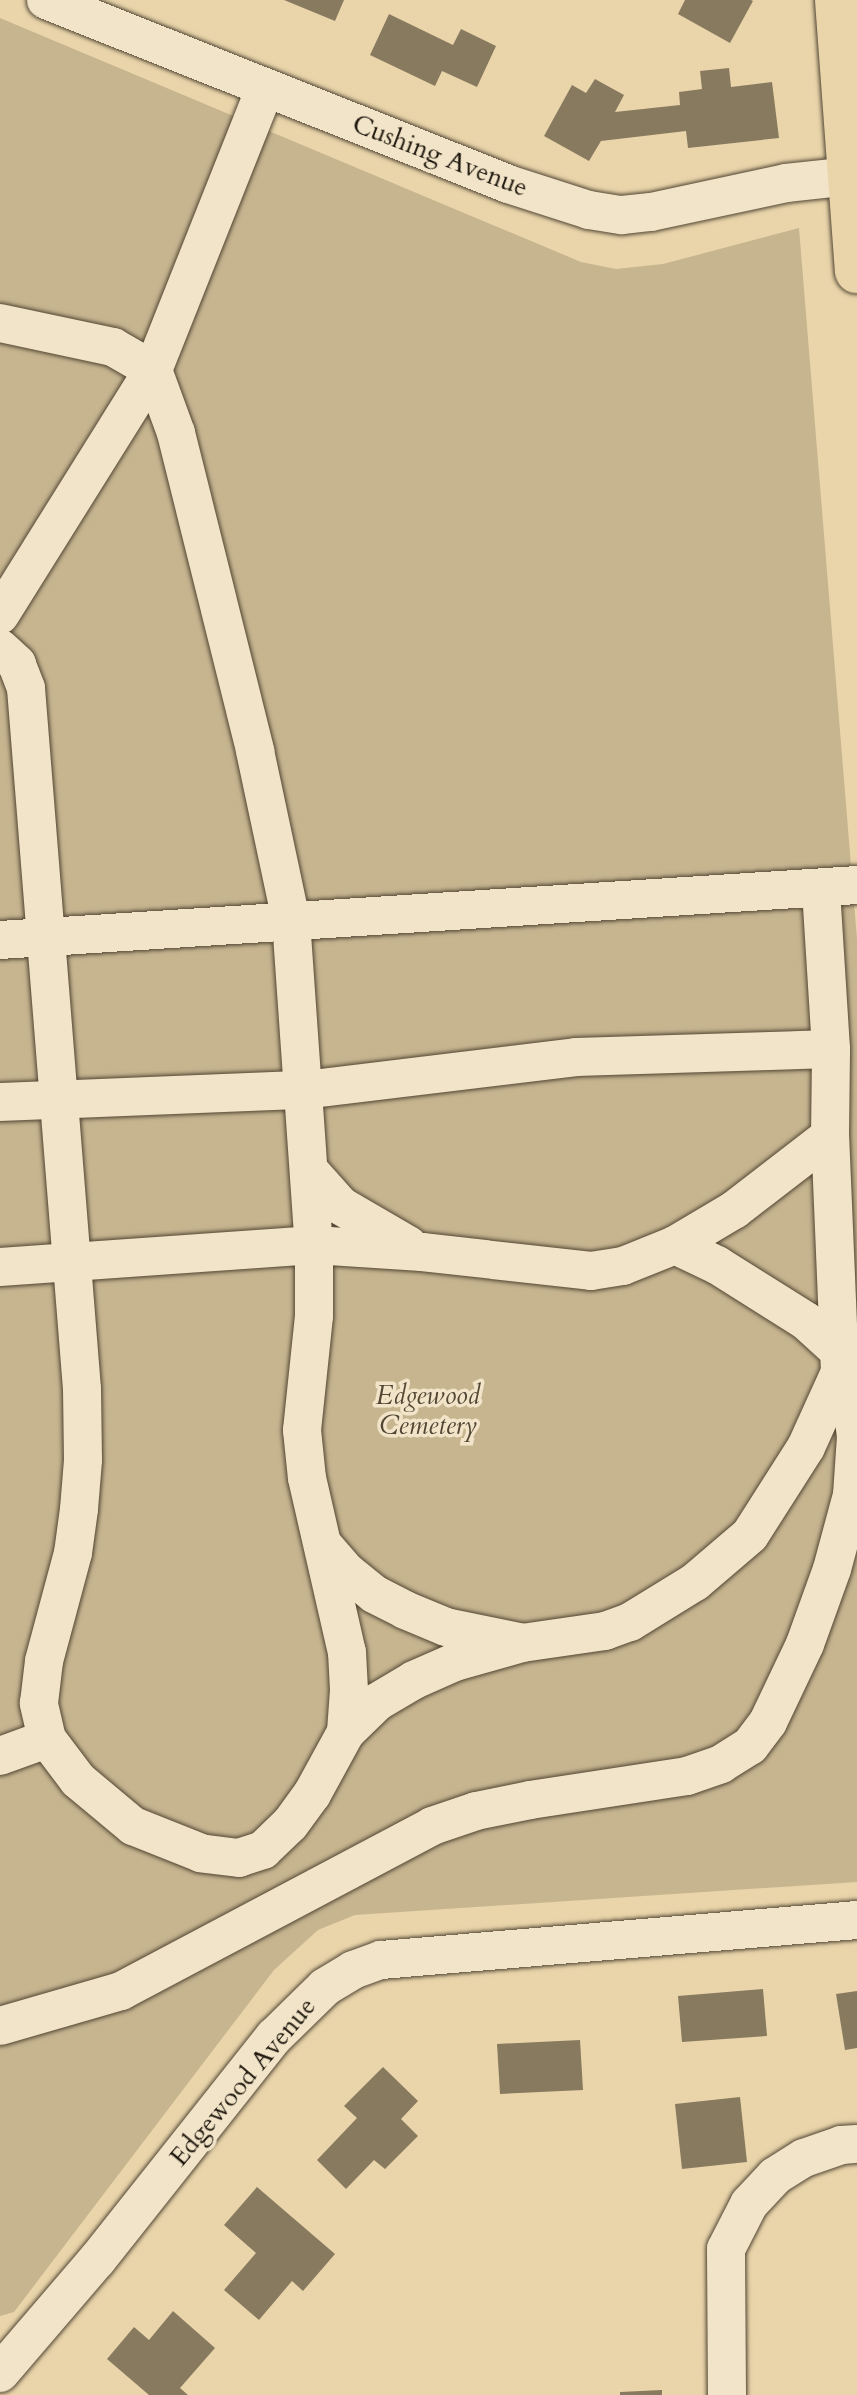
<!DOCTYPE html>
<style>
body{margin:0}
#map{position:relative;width:857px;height:2395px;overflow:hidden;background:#ead5ab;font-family:Cardo,serif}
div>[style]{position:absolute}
.green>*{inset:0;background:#c7b590}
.building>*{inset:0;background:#887a5f}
.roads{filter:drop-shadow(0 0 2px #514634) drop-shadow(0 0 2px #514634)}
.minor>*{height:38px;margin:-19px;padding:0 19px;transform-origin:19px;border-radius:19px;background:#f1e4c8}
.major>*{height:44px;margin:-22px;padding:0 22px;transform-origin:22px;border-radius:22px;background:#ead5ab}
span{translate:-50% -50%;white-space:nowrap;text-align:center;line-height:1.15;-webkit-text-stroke:7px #f1e4c8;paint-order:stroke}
.street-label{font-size:26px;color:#1e170d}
.park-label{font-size:26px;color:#514634;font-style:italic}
</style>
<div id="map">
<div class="green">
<div style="clip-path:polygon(0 18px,581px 262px,616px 269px,663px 264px,799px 228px,857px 939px,857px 1882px,355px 1915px,318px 1930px,274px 1970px,14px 2312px,0 2316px)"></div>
</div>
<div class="building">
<div style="clip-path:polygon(284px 0,344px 0,335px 21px)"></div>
<div style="clip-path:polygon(685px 0,751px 0,753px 1px,730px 43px,678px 14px)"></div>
<div style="clip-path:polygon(389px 14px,453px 45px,461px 29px,496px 46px,477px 87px,442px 71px,435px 86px,370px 55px)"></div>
<div style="clip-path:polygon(729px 68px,731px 87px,772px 82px,779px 138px,688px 148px,686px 131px,601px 141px,589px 161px,544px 136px,572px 85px,586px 93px,595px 79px,624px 95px,615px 112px,680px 105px,679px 92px,702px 89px,700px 71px)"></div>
<div style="clip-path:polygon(763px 1989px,767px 2036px,682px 2042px,678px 1996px)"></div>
<div style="clip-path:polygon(857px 1991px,857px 2048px,845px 2050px,836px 1994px)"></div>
<div style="clip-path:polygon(580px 2040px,583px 2090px,500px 2094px,497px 2044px)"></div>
<div style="clip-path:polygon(383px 2067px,418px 2101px,401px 2119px,418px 2136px,385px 2169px,374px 2160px,346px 2189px,317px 2160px,357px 2118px,344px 2106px)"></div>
<div style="clip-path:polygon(740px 2097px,747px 2162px,682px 2169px,675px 2104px)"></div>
<div style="clip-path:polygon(257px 2187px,335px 2254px,303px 2291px,292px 2281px,259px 2320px,224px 2290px,256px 2253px,224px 2225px)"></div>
<div style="clip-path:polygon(173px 2311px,215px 2348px,180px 2388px,188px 2395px,149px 2395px,107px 2359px,134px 2327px,149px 2340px)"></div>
<div style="clip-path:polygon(662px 2390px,662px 2395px,620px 2395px,620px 2392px)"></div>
</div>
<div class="roads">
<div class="minor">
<div style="left:46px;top:0;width:497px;rotate:21.7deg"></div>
<div style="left:508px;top:184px;width:85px;rotate:17.8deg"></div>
<div style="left:589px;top:210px;width:33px;rotate:9deg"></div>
<div style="left:622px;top:215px;width:29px;rotate:-6deg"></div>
<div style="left:651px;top:212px;width:138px;rotate:-12.1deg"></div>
<div style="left:786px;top:183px;width:64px;rotate:-6.2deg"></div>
<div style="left:0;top:323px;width:116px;rotate:12deg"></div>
<div style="left:113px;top:347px;width:46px;rotate:29.9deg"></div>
<div style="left:153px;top:370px;width:67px;rotate:69.9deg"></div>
<div style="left:176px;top:433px;width:328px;rotate:76deg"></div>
<div style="left:255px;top:751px;width:173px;rotate:78deg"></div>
<div style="left:291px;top:920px;width:326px;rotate:86deg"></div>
<div style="left:314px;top:1245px;width:71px;rotate:90deg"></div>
<div style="left:314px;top:1316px;width:115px;rotate:96deg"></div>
<div style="left:302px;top:1430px;width:48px;rotate:84.1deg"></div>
<div style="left:307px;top:1478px;width:179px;rotate:77.1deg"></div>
<div style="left:347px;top:1652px;width:38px;rotate:87deg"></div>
<div style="left:349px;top:1690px;width:42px;rotate:94.1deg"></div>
<div style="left:346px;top:1732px;width:71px;rotate:118.7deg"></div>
<div style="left:312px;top:1794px;width:37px;rotate:126deg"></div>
<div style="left:290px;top:1824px;width:37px;rotate:136deg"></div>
<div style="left:263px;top:1850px;width:25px;rotate:162deg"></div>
<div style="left:239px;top:1858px;width:38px;rotate:-173deg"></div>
<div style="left:201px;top:1853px;width:73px;rotate:-158.3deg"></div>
<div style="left:133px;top:1826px;width:72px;rotate:-140.1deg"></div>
<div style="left:78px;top:1780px;width:51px;rotate:-127.1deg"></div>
<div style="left:47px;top:1739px;width:37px;rotate:-103deg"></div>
<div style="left:39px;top:1703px;width:42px;rotate:-83.2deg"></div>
<div style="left:44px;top:1661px;width:112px;rotate:-75deg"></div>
<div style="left:73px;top:1553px;width:44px;rotate:-82.2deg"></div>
<div style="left:79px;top:1509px;width:49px;rotate:-85.3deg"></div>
<div style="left:83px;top:1460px;width:71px;rotate:-90.8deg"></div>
<div style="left:82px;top:1389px;width:703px;rotate:-94.57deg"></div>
<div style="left:26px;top:688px;width:26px;rotate:-111deg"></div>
<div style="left:17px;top:664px;width:23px;rotate:-137deg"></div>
<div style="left:0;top:615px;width:289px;rotate:-58deg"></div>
<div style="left:153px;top:370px;width:303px;rotate:-68.3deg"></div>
<div style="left:0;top:940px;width:859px;rotate:-3.67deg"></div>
<div style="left:0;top:1102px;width:304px;rotate:-2.3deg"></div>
<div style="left:304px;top:1090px;width:274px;rotate:-6.9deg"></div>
<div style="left:576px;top:1057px;width:255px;rotate:-1.8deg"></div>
<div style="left:309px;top:1170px;width:48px;rotate:48.4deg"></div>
<div style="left:341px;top:1206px;width:78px;rotate:30.2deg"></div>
<div style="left:675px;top:1245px;width:47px;rotate:25.5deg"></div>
<div style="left:717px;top:1265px;width:105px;rotate:32.2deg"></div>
<div style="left:806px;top:1321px;width:46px;rotate:42.4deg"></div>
<div style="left:0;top:1267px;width:315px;rotate:-4deg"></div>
<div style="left:314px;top:1245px;width:108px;rotate:3.7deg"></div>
<div style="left:422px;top:1252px;width:170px;rotate:6.4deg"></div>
<div style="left:591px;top:1271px;width:32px;rotate:-9deg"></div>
<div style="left:623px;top:1266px;width:56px;rotate:-22deg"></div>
<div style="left:675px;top:1245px;width:69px;rotate:-30.7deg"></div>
<div style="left:734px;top:1210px;width:121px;rotate:-37.6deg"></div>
<div style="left:325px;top:1547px;width:33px;rotate:49deg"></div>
<div style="left:347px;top:1572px;width:35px;rotate:39deg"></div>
<div style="left:374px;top:1594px;width:35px;rotate:27deg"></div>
<div style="left:405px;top:1610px;width:44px;rotate:22.5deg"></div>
<div style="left:446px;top:1627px;width:75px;rotate:11.6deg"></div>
<div style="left:346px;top:1732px;width:43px;rotate:-44.1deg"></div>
<div style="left:377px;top:1702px;width:43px;rotate:-30.7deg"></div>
<div style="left:414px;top:1680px;width:45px;rotate:-23.7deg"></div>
<div style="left:455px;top:1662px;width:70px;rotate:-15.8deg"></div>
<div style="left:522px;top:1643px;width:84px;rotate:-8.2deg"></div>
<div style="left:605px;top:1631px;width:27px;rotate:-20deg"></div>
<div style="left:630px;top:1622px;width:76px;rotate:-31.6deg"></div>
<div style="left:695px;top:1582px;width:72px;rotate:-40.5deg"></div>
<div style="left:750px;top:1535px;width:104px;rotate:-57.5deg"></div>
<div style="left:806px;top:1447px;width:82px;rotate:-65.6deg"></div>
<div style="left:0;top:1756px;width:50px;rotate:-19.9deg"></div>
<div style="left:0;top:2026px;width:126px;rotate:-16.1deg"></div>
<div style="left:121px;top:1991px;width:352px;rotate:-27.9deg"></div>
<div style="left:432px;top:1826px;width:46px;rotate:-18.8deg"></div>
<div style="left:476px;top:1811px;width:55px;rotate:-11.5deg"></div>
<div style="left:530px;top:1800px;width:159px;rotate:-8.7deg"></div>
<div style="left:687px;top:1776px;width:36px;rotate:-19deg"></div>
<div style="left:721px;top:1764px;width:34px;rotate:-32deg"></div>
<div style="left:750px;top:1746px;width:30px;rotate:-53deg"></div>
<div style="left:768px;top:1722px;width:86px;rotate:-64.6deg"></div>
<div style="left:805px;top:1644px;width:80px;rotate:-70.2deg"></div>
<div style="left:832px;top:1569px;width:77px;rotate:-74.9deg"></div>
<div style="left:852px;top:1495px;width:58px;rotate:-86.1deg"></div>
<div style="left:856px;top:1437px;width:33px;rotate:-97deg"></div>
<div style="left:852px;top:1404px;width:34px;rotate:-111deg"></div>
<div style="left:840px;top:1372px;width:236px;rotate:-92.4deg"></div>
<div style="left:830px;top:1136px;width:87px;rotate:-89.3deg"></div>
<div style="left:831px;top:1049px;width:161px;rotate:-93.6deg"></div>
<div style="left:0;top:2373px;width:149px;rotate:-49.4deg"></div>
<div style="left:97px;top:2260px;width:285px;rotate:-51.6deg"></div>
<div style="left:274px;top:2037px;width:71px;rotate:-44.4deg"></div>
<div style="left:325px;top:1987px;width:33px;rotate:-31deg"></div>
<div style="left:353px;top:1970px;width:30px;rotate:-20deg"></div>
<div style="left:381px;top:1960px;width:478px;rotate:-4.8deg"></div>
<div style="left:727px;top:2395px;width:146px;rotate:-90.4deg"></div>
<div style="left:726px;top:2249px;width:51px;rotate:-62.9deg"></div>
<div style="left:749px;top:2204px;width:38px;rotate:-47deg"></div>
<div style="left:775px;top:2176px;width:34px;rotate:-32deg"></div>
<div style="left:804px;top:2158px;width:39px;rotate:-19deg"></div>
<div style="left:841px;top:2145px;width:16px;rotate:-4deg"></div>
</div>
<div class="major">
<div style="left:837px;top:0;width:272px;rotate:85.8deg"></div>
</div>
</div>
<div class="street-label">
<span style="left:440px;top:156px;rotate:21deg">Cushing Avenue</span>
<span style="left:243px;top:2082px;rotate:-50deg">Edgewood Avenue</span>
</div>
<div class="park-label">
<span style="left:428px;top:1411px">Edgewood<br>Cemetery</span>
</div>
</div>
